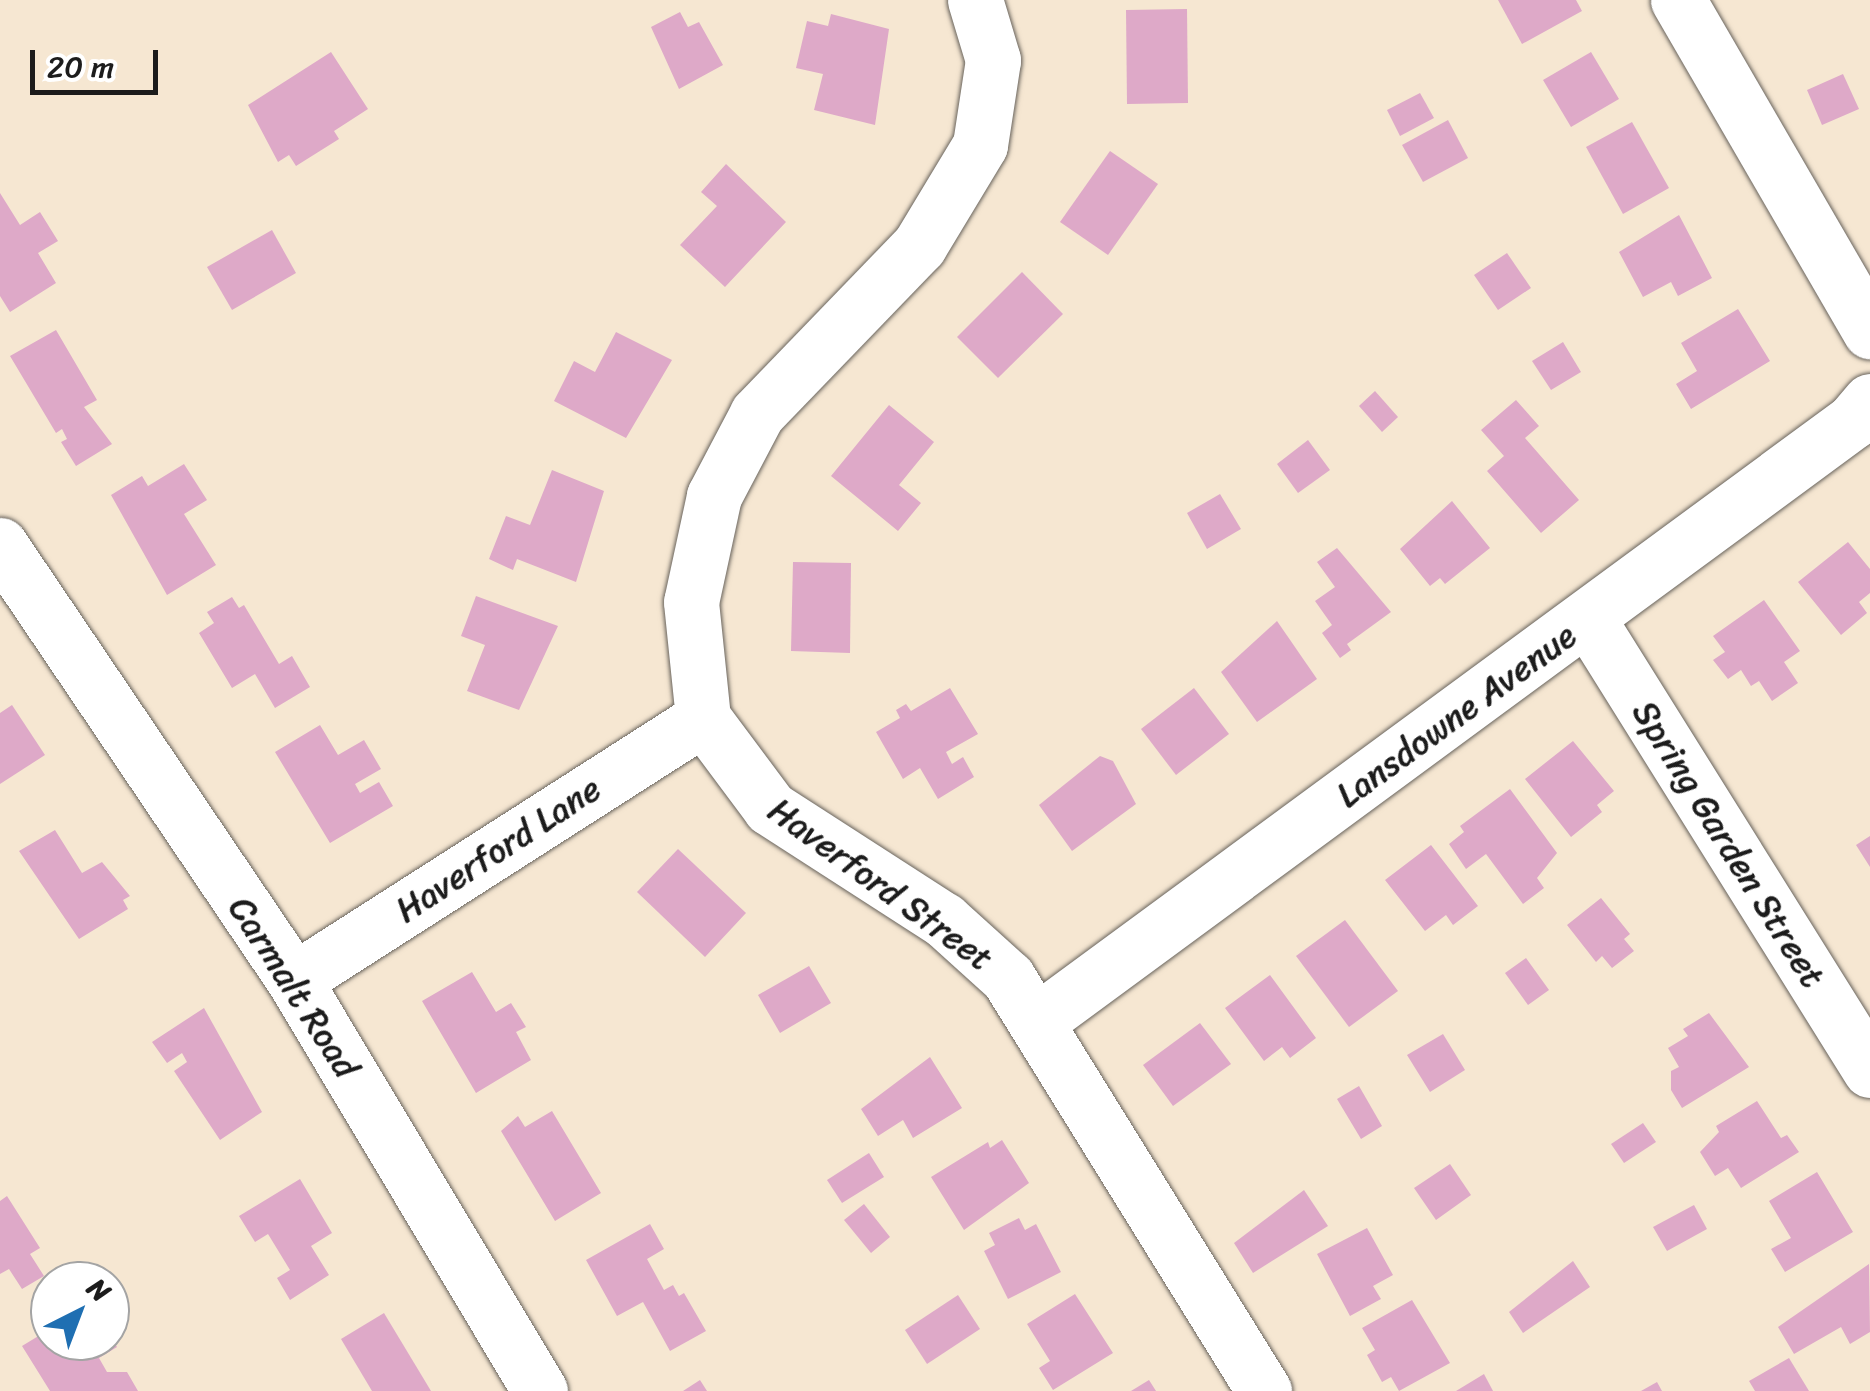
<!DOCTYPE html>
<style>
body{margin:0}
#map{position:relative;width:1870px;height:1391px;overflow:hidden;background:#f6e7d2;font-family:Sriracha,sans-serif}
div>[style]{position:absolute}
.building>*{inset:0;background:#dea9c8}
.roads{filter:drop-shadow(0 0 2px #68635c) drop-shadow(0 0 2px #68635c)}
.minor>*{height:55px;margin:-27.5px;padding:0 27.5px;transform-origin:27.5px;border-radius:27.5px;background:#fff}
span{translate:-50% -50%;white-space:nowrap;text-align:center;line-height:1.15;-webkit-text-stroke:8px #fff;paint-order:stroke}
.street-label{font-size:35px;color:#1c1c1c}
.north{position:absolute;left:30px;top:1261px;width:100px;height:100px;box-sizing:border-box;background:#fff;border:2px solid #a4a4a4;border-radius:50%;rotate:42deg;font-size:28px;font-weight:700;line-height:40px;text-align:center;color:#1c1c1c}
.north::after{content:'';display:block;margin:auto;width:35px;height:45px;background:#1f6fb2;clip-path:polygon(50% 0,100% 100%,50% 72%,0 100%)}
.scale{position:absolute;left:30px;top:50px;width:128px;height:45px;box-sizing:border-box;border:5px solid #1c1c1c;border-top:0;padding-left:12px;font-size:30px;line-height:35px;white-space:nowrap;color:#1c1c1c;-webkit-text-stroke:8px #fff;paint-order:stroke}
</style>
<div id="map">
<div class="building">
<div style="clip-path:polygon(1498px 0,1576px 0,1582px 11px,1522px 44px)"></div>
<div style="clip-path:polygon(1187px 9px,1188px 103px,1127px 104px,1126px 10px)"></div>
<div style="clip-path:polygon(680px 12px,688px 27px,699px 22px,723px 65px,679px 89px,651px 27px)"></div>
<div style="clip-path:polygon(831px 14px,889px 29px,875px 125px,814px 110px,823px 74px,796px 68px,807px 21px,828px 26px)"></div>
<div style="clip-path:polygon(331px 52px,368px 109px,334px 131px,339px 139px,296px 166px,289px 155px,278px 162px,248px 105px)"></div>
<div style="clip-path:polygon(1591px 52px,1619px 99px,1571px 127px,1543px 80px)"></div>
<div style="clip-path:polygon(1843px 74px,1859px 109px,1822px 125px,1807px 90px)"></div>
<div style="clip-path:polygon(1420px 93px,1434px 118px,1400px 136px,1387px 110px)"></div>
<div style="clip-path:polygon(1448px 120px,1468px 158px,1423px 182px,1402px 145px)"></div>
<div style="clip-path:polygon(1632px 122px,1669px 188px,1623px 214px,1586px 147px)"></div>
<div style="clip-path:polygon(1110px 151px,1158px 184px,1108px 255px,1060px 222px)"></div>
<div style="clip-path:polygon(726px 164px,786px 222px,725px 287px,680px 245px,717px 206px,701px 192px)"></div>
<div style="clip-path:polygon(0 193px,20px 225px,40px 212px,58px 241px,38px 253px,56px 283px,10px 312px,0 296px)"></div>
<div style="clip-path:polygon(1679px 215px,1712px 278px,1678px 296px,1671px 282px,1643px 297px,1619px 252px)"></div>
<div style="clip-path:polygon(272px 230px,296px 273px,232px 310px,207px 267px)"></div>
<div style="clip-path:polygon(1507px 253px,1531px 288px,1498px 310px,1474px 275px)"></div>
<div style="clip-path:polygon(1022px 272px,1063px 314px,998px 378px,957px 337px)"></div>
<div style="clip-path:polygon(1738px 309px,1770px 361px,1691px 409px,1676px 384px,1697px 371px,1681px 343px)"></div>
<div style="clip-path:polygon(56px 330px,97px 400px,84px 407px,112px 444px,76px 466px,61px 442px,67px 439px,62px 429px,56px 433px,10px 356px)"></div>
<div style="clip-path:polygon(616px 332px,672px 360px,626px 438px,554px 401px,574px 361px,595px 372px)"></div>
<div style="clip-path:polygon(1563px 342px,1581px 372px,1551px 390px,1532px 361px)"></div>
<div style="clip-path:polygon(1375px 391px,1398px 417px,1382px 432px,1359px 406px)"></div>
<div style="clip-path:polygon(1516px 400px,1539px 426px,1525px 438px,1579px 500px,1541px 533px,1487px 471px,1504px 456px,1481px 430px)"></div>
<div style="clip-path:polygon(889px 405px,934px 442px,899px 485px,921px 503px,898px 531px,831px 476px)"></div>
<div style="clip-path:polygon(1308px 440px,1330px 470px,1298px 493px,1277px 464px)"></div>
<div style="clip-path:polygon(184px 464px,207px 500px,184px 514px,216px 565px,167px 595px,111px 495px,142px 476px,148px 486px)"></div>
<div style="clip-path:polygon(552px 470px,604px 491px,576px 582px,517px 559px,513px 570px,489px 559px,506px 516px,530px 525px)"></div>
<div style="clip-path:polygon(1220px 494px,1241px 529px,1207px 549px,1187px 513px)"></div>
<div style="clip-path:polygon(1452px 501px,1490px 548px,1445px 584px,1440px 578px,1430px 586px,1400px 549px)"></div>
<div style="clip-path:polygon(1848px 542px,1870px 569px,1870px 593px,1859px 602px,1867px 613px,1841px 635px,1798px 582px)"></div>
<div style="clip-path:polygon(1337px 548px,1391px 612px,1347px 644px,1351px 650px,1340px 658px,1322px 633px,1332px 625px,1315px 601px,1335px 587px,1317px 562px)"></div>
<div style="clip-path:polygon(793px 562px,851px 563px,850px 653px,791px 651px)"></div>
<div style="clip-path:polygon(476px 596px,558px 626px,519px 710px,467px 691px,485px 645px,461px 636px)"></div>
<div style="clip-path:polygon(232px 597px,239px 608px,244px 605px,279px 664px,292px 656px,310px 687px,275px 708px,255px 674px,232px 688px,199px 633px,214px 623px,207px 612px)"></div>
<div style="clip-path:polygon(1764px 600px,1800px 651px,1784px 662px,1798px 683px,1772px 701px,1759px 681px,1751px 686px,1741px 670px,1728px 679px,1713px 660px,1725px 652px,1713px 636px)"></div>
<div style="clip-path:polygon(1277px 621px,1317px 679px,1257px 722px,1221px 672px)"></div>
<div style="clip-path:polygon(950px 688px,978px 734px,946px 752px,952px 764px,963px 757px,974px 777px,938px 799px,920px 768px,903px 779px,876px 732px,900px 718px,896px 710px,906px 704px,911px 711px)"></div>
<div style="clip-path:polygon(1194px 688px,1229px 734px,1176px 775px,1141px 729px)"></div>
<div style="clip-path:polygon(12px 705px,45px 755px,0 784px,0 713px)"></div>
<div style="clip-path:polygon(320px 725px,338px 755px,364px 740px,381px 769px,355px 784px,360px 793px,379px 782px,393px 806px,330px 843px,275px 752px)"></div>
<div style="clip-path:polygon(1573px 741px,1614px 791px,1597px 805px,1602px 812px,1571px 837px,1525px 779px)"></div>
<div style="clip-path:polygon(1100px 756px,1113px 761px,1136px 804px,1072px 851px,1039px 805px)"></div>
<div style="clip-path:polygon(1510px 789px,1557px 853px,1537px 878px,1544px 888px,1523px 904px,1486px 854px,1466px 869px,1449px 844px,1464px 832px,1460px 826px)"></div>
<div style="clip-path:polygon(55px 830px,82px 873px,102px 862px,130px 896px,123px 900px,128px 909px,79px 939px,19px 851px)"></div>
<div style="clip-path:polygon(1870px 836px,1870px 867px,1856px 845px)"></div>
<div style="clip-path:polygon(1431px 845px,1478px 906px,1453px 925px,1446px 915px,1425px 931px,1385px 880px)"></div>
<div style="clip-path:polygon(678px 849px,746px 913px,705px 957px,637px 892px)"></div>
<div style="clip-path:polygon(1601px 898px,1630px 934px,1624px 939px,1634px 951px,1612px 968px,1602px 956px,1596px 962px,1567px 925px)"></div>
<div style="clip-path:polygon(1345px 920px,1398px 991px,1349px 1027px,1296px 956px)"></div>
<div style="clip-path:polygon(1526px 958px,1549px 990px,1528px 1005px,1505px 973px)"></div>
<div style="clip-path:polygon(809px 966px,831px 1003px,780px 1033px,758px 995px)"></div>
<div style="clip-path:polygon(472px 972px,496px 1012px,511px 1003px,526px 1027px,516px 1032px,531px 1060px,476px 1093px,422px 1001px)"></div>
<div style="clip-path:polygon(1270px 975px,1316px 1038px,1290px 1058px,1282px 1047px,1264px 1061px,1225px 1008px)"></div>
<div style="clip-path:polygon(204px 1008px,262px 1112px,220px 1140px,174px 1071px,187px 1062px,182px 1053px,167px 1063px,152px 1042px)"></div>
<div style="clip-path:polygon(1709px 1013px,1749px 1067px,1682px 1108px,1671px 1090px,1671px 1071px,1679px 1067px,1668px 1048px,1688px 1036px,1683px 1029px)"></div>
<div style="clip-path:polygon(1200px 1023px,1231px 1064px,1173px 1106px,1143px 1065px)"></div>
<div style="clip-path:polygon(1443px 1034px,1465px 1070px,1430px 1092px,1407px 1055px)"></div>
<div style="clip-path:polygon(930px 1057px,962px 1108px,913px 1138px,903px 1120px,878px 1136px,861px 1109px)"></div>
<div style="clip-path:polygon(1359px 1086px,1382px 1126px,1361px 1139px,1337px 1099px)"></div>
<div style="clip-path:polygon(1757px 1101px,1781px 1138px,1787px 1135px,1799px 1152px,1741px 1188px,1728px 1168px,1715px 1176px,1700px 1152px,1719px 1132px,1716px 1126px)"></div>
<div style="clip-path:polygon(552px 1111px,601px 1193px,555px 1221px,501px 1131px,518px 1116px,525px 1127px)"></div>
<div style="clip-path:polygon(1643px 1123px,1656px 1142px,1624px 1163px,1611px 1144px)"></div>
<div style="clip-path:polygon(1002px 1140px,1029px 1183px,964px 1230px,931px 1177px,988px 1142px,990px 1148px)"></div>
<div style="clip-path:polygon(869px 1153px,884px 1177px,842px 1203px,827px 1180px)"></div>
<div style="clip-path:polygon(1450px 1164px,1471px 1195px,1436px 1220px,1414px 1188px)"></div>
<div style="clip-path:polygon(1817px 1172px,1853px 1232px,1785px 1272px,1771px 1249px,1791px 1238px,1769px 1201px)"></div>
<div style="clip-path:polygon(300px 1179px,332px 1233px,311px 1246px,329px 1275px,290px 1300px,277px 1278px,290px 1270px,268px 1234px,255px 1242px,239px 1216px)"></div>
<div style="clip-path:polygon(1304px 1190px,1328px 1226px,1253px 1273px,1234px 1243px)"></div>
<div style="clip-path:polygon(7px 1196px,40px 1248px,30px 1254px,44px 1276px,22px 1289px,9px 1269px,0 1274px,0 1201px)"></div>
<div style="clip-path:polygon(864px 1204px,890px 1237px,871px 1253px,844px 1220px)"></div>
<div style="clip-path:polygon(1694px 1205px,1707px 1229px,1667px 1251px,1653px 1227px)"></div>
<div style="clip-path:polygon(1019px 1218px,1025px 1230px,1036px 1224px,1061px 1272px,1008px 1299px,984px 1251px,995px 1245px,989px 1233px)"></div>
<div style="clip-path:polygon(650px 1224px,664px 1249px,647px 1259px,664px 1290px,673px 1285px,679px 1296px,684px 1293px,706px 1331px,670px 1351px,643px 1302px,617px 1316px,586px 1260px)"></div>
<div style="clip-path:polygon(1367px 1228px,1393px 1275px,1373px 1286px,1381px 1299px,1350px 1316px,1317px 1254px)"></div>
<div style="clip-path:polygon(1573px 1261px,1590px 1287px,1523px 1333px,1509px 1312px)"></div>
<div style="clip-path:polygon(1869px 1264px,1870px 1332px,1850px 1344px,1841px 1327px,1794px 1354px,1778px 1327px)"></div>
<div style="clip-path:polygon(1075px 1294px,1113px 1353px,1053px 1390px,1039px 1368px,1050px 1361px,1027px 1324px)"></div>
<div style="clip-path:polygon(958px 1295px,980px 1329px,927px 1364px,905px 1330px)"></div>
<div style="clip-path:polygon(1412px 1300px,1450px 1363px,1399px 1391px,1391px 1377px,1382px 1382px,1367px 1355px,1375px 1350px,1362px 1328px)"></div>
<div style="clip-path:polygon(384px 1313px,431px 1391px,372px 1391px,341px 1339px)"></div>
<div style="clip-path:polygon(50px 1329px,50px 1341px,110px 1336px,117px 1347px,99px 1358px,107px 1372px,127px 1372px,138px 1391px,50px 1391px,22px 1346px)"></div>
<div style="clip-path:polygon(1789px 1358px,1809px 1391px,1755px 1391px,1749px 1381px)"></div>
<div style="clip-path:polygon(1484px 1374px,1493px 1391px,1456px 1391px)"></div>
<div style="clip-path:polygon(700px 1380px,707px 1391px,683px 1391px)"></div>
<div style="clip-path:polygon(1149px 1380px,1156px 1391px,1131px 1391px)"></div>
<div style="clip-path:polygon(1657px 1382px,1662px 1391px,1641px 1391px)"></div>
</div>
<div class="roads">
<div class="minor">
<div style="left:975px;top:0;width:63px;rotate:73.3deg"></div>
<div style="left:993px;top:60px;width:86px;rotate:98.7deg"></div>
<div style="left:980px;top:145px;width:118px;rotate:121.1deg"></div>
<div style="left:919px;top:246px;width:233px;rotate:134deg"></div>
<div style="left:757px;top:414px;width:93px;rotate:117.7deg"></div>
<div style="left:714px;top:496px;width:108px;rotate:102.2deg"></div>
<div style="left:691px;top:602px;width:117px;rotate:84.1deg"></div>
<div style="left:703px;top:718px;width:112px;rotate:53.3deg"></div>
<div style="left:770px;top:808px;width:207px;rotate:32.8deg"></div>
<div style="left:944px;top:920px;width:86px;rotate:42.2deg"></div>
<div style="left:1008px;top:978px;width:486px;rotate:58.2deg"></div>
<div style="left:1678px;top:0;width:383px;rotate:59.9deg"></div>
<div style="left:0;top:545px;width:525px;rotate:55.95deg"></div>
<div style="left:294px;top:980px;width:479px;rotate:59.1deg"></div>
<div style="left:1588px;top:619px;width:532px;rotate:57.98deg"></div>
<div style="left:294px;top:980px;width:486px;rotate:-32.6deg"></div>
<div style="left:1036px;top:1022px;width:1014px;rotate:-36.34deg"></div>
<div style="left:1853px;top:421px;width:26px;rotate:-50deg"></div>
</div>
</div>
<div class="street-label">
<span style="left:1456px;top:715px;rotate:-36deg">Lansdowne Avenue</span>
<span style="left:1729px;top:844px;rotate:58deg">Spring Garden Street</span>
<span style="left:498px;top:849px;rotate:-33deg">Haverford Lane</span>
<span style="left:881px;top:884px;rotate:36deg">Haverford Street</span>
<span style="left:294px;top:987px;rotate:57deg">Carmalt Road</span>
</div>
<div class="north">N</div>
<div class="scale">20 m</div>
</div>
